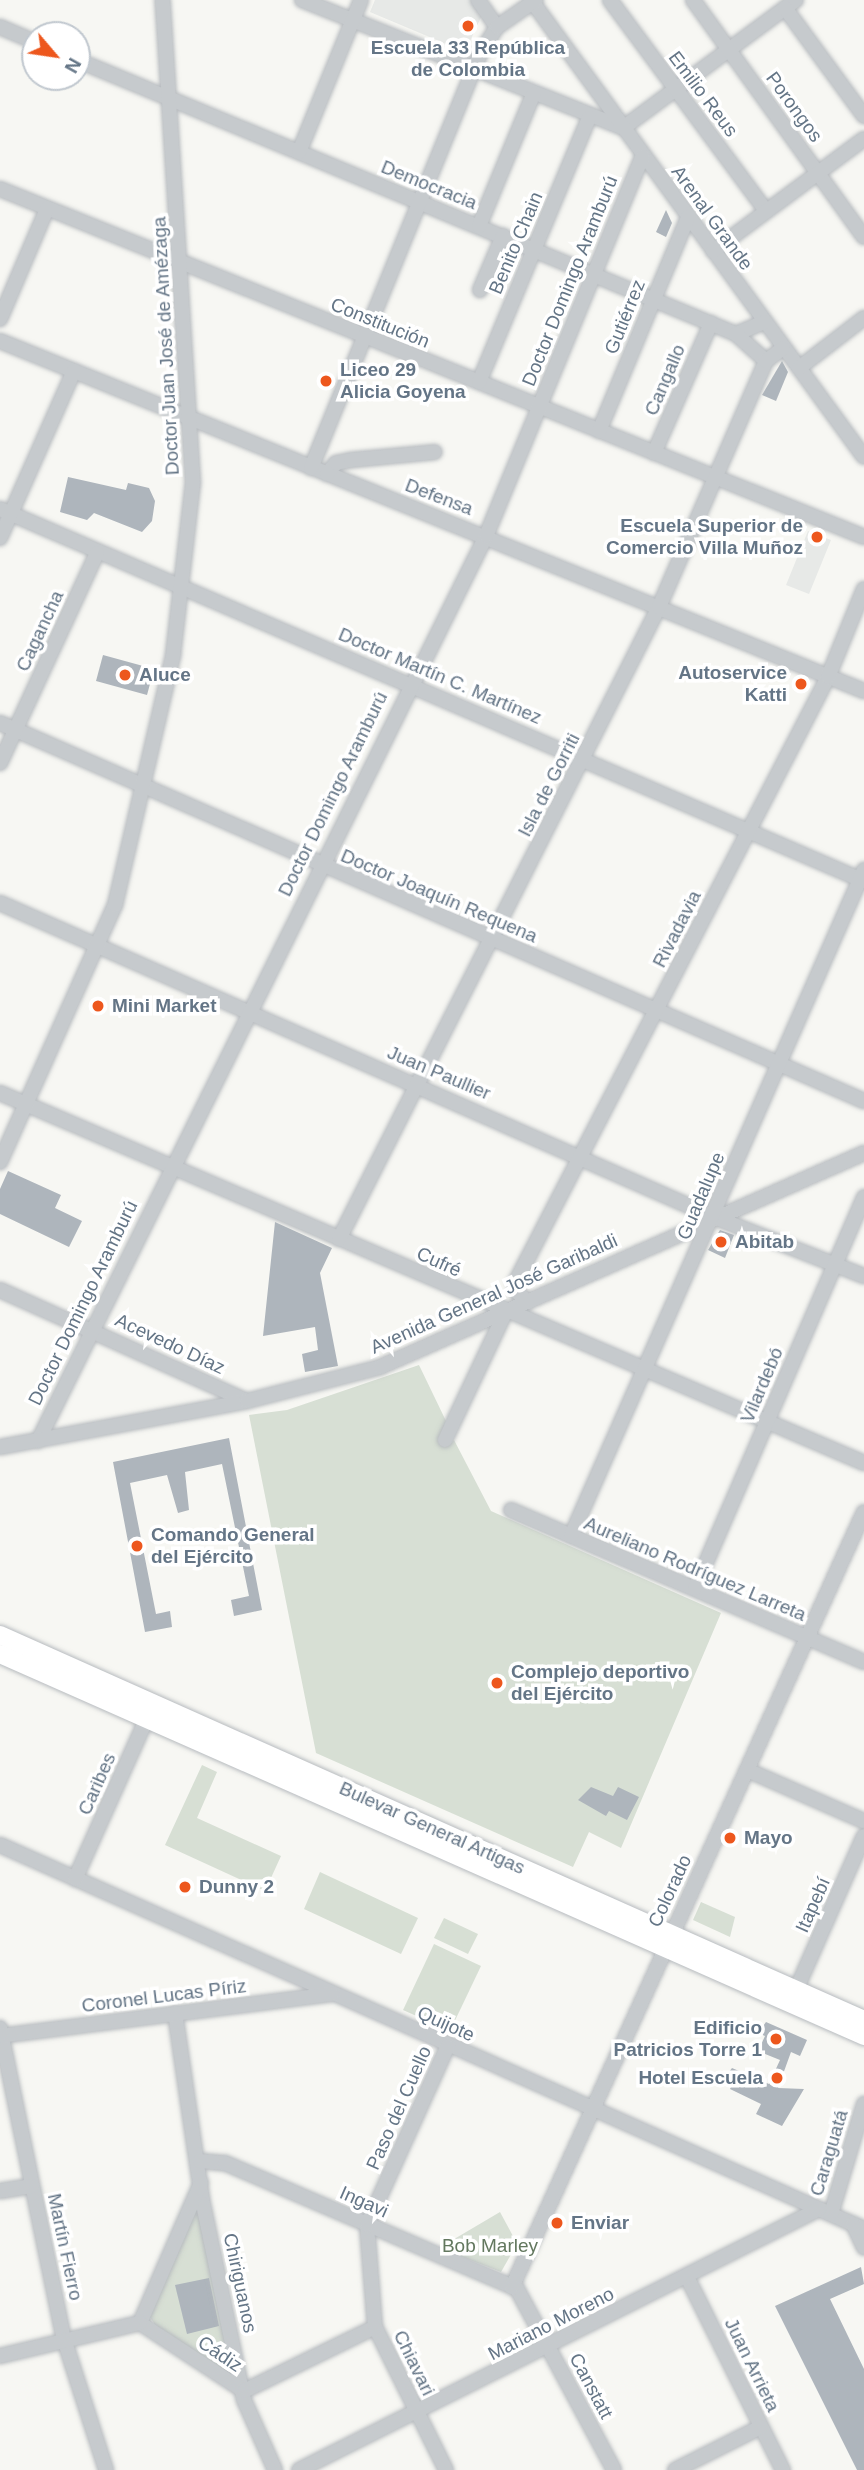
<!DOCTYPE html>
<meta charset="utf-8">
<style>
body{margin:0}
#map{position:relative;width:864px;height:2470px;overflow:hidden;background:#f7f7f3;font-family:Helvetica,sans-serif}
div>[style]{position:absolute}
.built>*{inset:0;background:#e7e9e7}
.green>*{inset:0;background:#d7dfd4}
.building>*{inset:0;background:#aeb5bc}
.roads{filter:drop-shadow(0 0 2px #b7bbbf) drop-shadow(0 0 2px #b7bbbf)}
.minor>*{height:14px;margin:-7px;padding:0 7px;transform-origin:7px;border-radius:7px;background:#c6cacd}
.major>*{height:18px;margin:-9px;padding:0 9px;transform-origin:9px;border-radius:9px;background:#fff}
.dots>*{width:19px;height:19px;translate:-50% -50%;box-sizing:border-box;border:4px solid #fff;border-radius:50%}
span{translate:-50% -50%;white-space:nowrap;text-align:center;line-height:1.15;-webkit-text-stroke:7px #fff;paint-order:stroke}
.poi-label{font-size:19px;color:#647586;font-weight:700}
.left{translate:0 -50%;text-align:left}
.right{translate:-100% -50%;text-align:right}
.street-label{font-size:19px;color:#647586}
.park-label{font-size:19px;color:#63785f}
.north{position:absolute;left:21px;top:21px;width:70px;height:70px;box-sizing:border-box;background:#fff;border:2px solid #c1c8cf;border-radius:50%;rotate:119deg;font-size:19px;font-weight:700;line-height:28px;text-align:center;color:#647586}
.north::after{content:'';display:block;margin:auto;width:24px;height:32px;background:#ed571d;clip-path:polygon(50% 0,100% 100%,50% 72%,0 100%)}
</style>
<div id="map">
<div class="built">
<div style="clip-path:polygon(375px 0,471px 0,482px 15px,465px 52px,370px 12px)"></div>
<div style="clip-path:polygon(808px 531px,831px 540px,809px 594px,786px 585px)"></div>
</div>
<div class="green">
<div style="clip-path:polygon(419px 1365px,446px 1421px,439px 1443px,449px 1445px,454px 1440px,491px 1511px,721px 1613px,621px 1848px,589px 1832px,573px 1867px,316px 1753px,249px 1415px,287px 1410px)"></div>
<div style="clip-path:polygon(202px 1765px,217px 1772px,197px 1818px,281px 1856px,265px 1891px,165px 1845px)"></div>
<div style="clip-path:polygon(320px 1872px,418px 1918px,401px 1954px,304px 1909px)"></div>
<div style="clip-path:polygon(701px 1902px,735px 1917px,730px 1937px,693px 1920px)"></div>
<div style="clip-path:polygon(444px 1918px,478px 1934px,468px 1954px,434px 1938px)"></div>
<div style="clip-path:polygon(434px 1944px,481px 1966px,450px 2031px,403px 2010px)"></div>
<div style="clip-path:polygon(196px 2210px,199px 2211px,236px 2379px,157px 2328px,150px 2317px)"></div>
<div style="clip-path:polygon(500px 2212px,514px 2238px,520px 2239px,501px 2272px,439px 2248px)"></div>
</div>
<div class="building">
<div style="clip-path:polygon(666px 210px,672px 223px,666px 237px,656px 232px)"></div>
<div style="clip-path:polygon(782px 361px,788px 372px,776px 401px,762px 395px)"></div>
<div style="clip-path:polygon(68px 477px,126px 490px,128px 483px,149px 488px,155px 501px,152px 521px,142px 532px,94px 513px,87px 520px,60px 512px)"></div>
<div style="clip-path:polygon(103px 655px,154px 669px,147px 695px,96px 681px)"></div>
<div style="clip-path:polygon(8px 1171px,61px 1195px,55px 1208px,82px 1221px,69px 1247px,0 1214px,0 1189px)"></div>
<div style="clip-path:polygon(275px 1222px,332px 1248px,320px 1273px,338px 1366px,305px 1372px,302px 1354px,318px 1350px,315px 1327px,263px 1336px)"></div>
<div style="clip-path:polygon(720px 1230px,734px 1235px,725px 1258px,708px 1250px)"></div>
<div style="clip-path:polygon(229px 1438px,262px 1610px,234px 1616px,231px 1600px,249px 1596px,222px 1464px,185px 1472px,189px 1510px,178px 1513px,167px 1475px,130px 1483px,156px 1614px,170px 1611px,172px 1627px,145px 1632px,113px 1462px)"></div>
<div style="clip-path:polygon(591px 1787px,613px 1796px,618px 1787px,639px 1797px,627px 1820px,609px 1811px,606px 1816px,578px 1800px)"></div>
<div style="clip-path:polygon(766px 2022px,807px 2040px,800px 2056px,791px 2052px,778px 2088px,804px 2089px,782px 2126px,756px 2114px,761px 2104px,730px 2089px,734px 2080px,726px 2076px,732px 2068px,769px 2084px,780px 2060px,758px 2051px,765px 2036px,758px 2033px)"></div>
<div style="clip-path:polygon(861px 2267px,864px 2284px,830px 2299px,864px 2369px,864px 2470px,857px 2470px,775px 2306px)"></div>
<div style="clip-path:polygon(209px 2278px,219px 2326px,187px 2334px,175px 2285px)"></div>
</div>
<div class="roads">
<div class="minor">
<div style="left:302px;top:0;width:346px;rotate:21.7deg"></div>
<div style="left:623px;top:128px;width:215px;rotate:-36.5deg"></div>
<div style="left:478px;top:0;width:33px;rotate:55deg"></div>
<div style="left:531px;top:0;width:565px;rotate:53.92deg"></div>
<div style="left:610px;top:0;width:262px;rotate:53.5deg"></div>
<div style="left:693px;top:0;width:292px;rotate:54.2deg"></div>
<div style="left:785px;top:8px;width:134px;rotate:53.8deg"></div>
<div style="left:0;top:27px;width:38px;rotate:23deg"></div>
<div style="left:77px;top:60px;width:714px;rotate:22.58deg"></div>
<div style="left:736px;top:334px;width:30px;rotate:-23deg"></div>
<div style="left:299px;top:152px;width:164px;rotate:-67.8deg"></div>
<div style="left:0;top:189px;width:931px;rotate:21.94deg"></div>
<div style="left:479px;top:226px;width:142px;rotate:-67.6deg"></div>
<div style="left:713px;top:251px;width:188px;rotate:-36.6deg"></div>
<div style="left:480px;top:290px;width:59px;rotate:-66.9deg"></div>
<div style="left:0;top:319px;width:120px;rotate:-66.9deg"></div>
<div style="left:736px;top:334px;width:40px;rotate:42deg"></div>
<div style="left:0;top:341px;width:932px;rotate:22.05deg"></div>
<div style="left:799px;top:368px;width:82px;rotate:-37.6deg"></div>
<div style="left:479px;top:382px;width:286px;rotate:-67.4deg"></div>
<div style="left:599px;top:431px;width:232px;rotate:-67.4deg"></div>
<div style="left:654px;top:453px;width:142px;rotate:-66.3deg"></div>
<div style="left:311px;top:468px;width:447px;rotate:-67.8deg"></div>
<div style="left:480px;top:54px;width:32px;rotate:-58deg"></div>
<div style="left:497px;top:27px;width:47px;rotate:-34.7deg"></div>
<div style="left:327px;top:474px;width:14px;rotate:-51deg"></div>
<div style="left:336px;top:463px;width:15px;rotate:-11deg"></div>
<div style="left:351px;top:460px;width:84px;rotate:-5.4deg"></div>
<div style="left:0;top:509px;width:941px;rotate:23.29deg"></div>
<div style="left:0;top:538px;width:183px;rotate:-66.1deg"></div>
<div style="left:0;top:723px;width:943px;rotate:23.63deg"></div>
<div style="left:0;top:763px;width:231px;rotate:-65.2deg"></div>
<div style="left:0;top:903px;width:780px;rotate:23.74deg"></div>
<div style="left:714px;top:1217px;width:161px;rotate:21.5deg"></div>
<div style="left:0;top:1093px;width:940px;rotate:23.18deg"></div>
<div style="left:0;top:1162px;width:282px;rotate:-65.9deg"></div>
<div style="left:115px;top:905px;width:257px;rotate:-76.9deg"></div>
<div style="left:173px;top:655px;width:173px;rotate:-83.4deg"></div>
<div style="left:193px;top:483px;width:484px;rotate:-93.6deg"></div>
<div style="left:339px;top:1239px;width:708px;rotate:-63.15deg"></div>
<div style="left:659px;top:607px;width:268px;rotate:-66.5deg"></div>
<div style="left:766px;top:361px;width:21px;rotate:-37deg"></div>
<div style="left:0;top:1290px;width:271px;rotate:24.2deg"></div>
<div style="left:528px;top:1302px;width:15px;rotate:-138deg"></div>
<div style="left:517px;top:1292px;width:9px;rotate:-103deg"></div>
<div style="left:515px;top:1283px;width:682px;rotate:-62.68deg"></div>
<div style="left:828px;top:677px;width:95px;rotate:-67.8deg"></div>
<div style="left:445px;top:1440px;width:140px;rotate:-64.7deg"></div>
<div style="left:38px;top:1441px;width:1010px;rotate:-63.66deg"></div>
<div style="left:486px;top:536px;width:411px;rotate:-67.6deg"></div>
<div style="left:0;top:1447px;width:251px;rotate:-10.5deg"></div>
<div style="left:247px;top:1401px;width:137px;rotate:-14.3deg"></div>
<div style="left:380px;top:1367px;width:529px;rotate:-23.85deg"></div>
<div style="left:511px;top:1510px;width:384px;rotate:23.3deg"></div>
<div style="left:571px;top:1536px;width:728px;rotate:-66.25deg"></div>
<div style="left:695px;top:1588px;width:426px;rotate:-66.6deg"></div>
<div style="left:747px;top:1770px;width:128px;rotate:23.6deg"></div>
<div style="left:0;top:1845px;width:945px;rotate:23.96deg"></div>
<div style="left:75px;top:1879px;width:184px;rotate:-65.9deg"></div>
<div style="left:796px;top:1990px;width:168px;rotate:-66.2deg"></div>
<div style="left:175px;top:2013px;width:193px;rotate:81.7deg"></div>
<div style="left:203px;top:2204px;width:200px;rotate:78.2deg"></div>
<div style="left:244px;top:2400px;width:77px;rotate:66.1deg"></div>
<div style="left:0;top:2028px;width:318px;rotate:78.4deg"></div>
<div style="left:64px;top:2339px;width:138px;rotate:72.2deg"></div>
<div style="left:0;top:2036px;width:335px;rotate:-7.2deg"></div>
<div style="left:200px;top:2161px;width:25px;rotate:5deg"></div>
<div style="left:225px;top:2163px;width:318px;rotate:23.3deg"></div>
<div style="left:517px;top:2289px;width:205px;rotate:61.8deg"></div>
<div style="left:0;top:2191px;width:32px;rotate:-9deg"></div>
<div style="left:831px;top:2214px;width:115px;rotate:-73.3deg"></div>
<div style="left:853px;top:2224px;width:26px;rotate:65deg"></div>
<div style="left:687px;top:2277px;width:216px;rotate:63.6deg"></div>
<div style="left:512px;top:2287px;width:851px;rotate:-65.57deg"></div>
<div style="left:140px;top:2323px;width:153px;rotate:-66.5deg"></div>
<div style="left:140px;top:2323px;width:124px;rotate:33.2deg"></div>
<div style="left:0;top:2356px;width:144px;rotate:-13.3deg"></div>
<div style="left:244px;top:2391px;width:146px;rotate:-26deg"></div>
<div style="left:299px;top:2470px;width:582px;rotate:-26.65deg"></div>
<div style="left:446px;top:2470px;width:160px;rotate:-116.4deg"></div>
<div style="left:375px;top:2327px;width:102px;rotate:-94.5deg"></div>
<div style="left:367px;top:2225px;width:196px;rotate:-65.7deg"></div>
<div style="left:675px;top:2470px;width:96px;rotate:-26.6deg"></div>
</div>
<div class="major">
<div style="left:0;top:1635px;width:946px;rotate:24.02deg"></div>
<div style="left:0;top:1654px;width:945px;rotate:23.85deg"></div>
</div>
</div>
<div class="dots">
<div style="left:468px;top:26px;background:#ed571d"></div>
<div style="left:326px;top:381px;background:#ed571d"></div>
<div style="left:817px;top:537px;background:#ed571d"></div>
<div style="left:125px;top:675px;background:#ed571d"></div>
<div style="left:801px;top:684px;background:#ed571d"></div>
<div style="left:98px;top:1006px;background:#ed571d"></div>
<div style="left:721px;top:1242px;background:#ed571d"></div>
<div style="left:137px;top:1546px;background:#ed571d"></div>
<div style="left:497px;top:1683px;background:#ed571d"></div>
<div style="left:730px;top:1838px;background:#ed571d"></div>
<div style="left:185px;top:1887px;background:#ed571d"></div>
<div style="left:776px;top:2039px;background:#ed571d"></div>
<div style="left:777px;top:2078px;background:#ed571d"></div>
<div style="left:557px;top:2223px;background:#ed571d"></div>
</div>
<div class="poi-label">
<span style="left:468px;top:59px">Escuela 33 República<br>de Colombia</span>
<span class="left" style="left:340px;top:381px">Liceo 29<br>Alicia Goyena</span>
<span class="right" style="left:803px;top:537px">Escuela Superior de<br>Comercio Villa Muñoz</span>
<span class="right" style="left:787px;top:684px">Autoservice<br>Katti</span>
<span class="left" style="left:139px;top:675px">Aluce</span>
<span class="left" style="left:112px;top:1006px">Mini Market</span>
<span class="left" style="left:735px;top:1242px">Abitab</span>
<span class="left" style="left:151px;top:1546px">Comando General<br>del Ejército</span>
<span class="left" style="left:511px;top:1683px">Complejo deportivo<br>del Ejército</span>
<span class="left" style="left:744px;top:1838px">Mayo</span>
<span class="left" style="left:199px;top:1887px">Dunny 2</span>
<span class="right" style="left:762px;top:2039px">Edificio<br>Patricios Torre 1</span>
<span class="right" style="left:763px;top:2078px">Hotel Escuela</span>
<span class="left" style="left:571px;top:2223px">Enviar</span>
</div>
<div class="street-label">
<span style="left:703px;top:94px;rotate:53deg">Emilio Reus</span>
<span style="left:794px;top:107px;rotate:54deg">Porongos</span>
<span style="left:429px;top:185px;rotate:22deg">Democracia</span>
<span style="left:712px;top:218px;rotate:54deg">Arenal Grande</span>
<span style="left:516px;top:243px;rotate:-67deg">Benito Chain</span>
<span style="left:570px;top:281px;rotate:-68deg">Doctor Domingo Aramburú</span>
<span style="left:625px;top:317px;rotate:-68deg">Gutiérrez</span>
<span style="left:380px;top:323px;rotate:22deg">Constitución</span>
<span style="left:166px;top:346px;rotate:-93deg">Doctor Juan José de Amézaga</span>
<span style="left:665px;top:380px;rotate:-67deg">Cangallo</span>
<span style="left:439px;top:497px;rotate:21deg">Defensa</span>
<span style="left:40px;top:631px;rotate:-65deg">Cagancha</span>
<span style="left:440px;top:676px;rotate:23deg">Doctor Martín C. Martínez</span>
<span style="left:549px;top:785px;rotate:-63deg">Isla de Gorriti</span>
<span style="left:333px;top:794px;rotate:-64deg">Doctor Domingo Aramburú</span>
<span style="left:439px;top:896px;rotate:23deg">Doctor Joaquín Requena</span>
<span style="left:677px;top:929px;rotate:-63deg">Rivadavia</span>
<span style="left:439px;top:1073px;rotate:23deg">Juan Paullier</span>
<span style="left:701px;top:1196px;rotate:-67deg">Guadalupe</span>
<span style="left:439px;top:1262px;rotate:24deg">Cufré</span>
<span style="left:494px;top:1294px;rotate:-24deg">Avenida General José Garibaldi</span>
<span style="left:83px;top:1303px;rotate:-64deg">Doctor Domingo Aramburú</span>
<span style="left:170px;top:1344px;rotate:25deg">Acevedo Díaz</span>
<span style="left:762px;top:1385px;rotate:-67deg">Vilardebó</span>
<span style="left:695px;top:1569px;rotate:23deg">Aureliano Rodríguez Larreta</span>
<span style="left:97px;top:1784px;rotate:-66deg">Caribes</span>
<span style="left:432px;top:1828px;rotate:24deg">Bulevar General Artigas</span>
<span style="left:670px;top:1891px;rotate:-65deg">Colorado</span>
<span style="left:813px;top:1905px;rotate:-66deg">Itapebí</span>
<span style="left:164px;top:1996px;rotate:-7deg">Coronel Lucas Píriz</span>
<span style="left:446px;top:2024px;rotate:24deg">Quijote</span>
<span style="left:399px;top:2108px;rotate:-66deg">Paso del Cuello</span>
<span style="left:829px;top:2153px;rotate:-73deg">Caraguatá</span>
<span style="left:364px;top:2202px;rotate:24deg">Ingavi</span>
<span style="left:65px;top:2247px;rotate:78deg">Martín Fierro</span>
<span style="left:240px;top:2283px;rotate:78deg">Chiriguanos</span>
<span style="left:551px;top:2324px;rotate:-27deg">Mariano Moreno</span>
<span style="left:220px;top:2354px;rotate:34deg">Cádiz</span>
<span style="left:414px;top:2363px;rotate:64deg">Chiavari</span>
<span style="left:752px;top:2365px;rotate:64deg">Juan Arrieta</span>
<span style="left:591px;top:2386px;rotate:62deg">Canstatt</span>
</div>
<div class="park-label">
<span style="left:490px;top:2246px">Bob Marley</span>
</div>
<div class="north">N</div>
</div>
